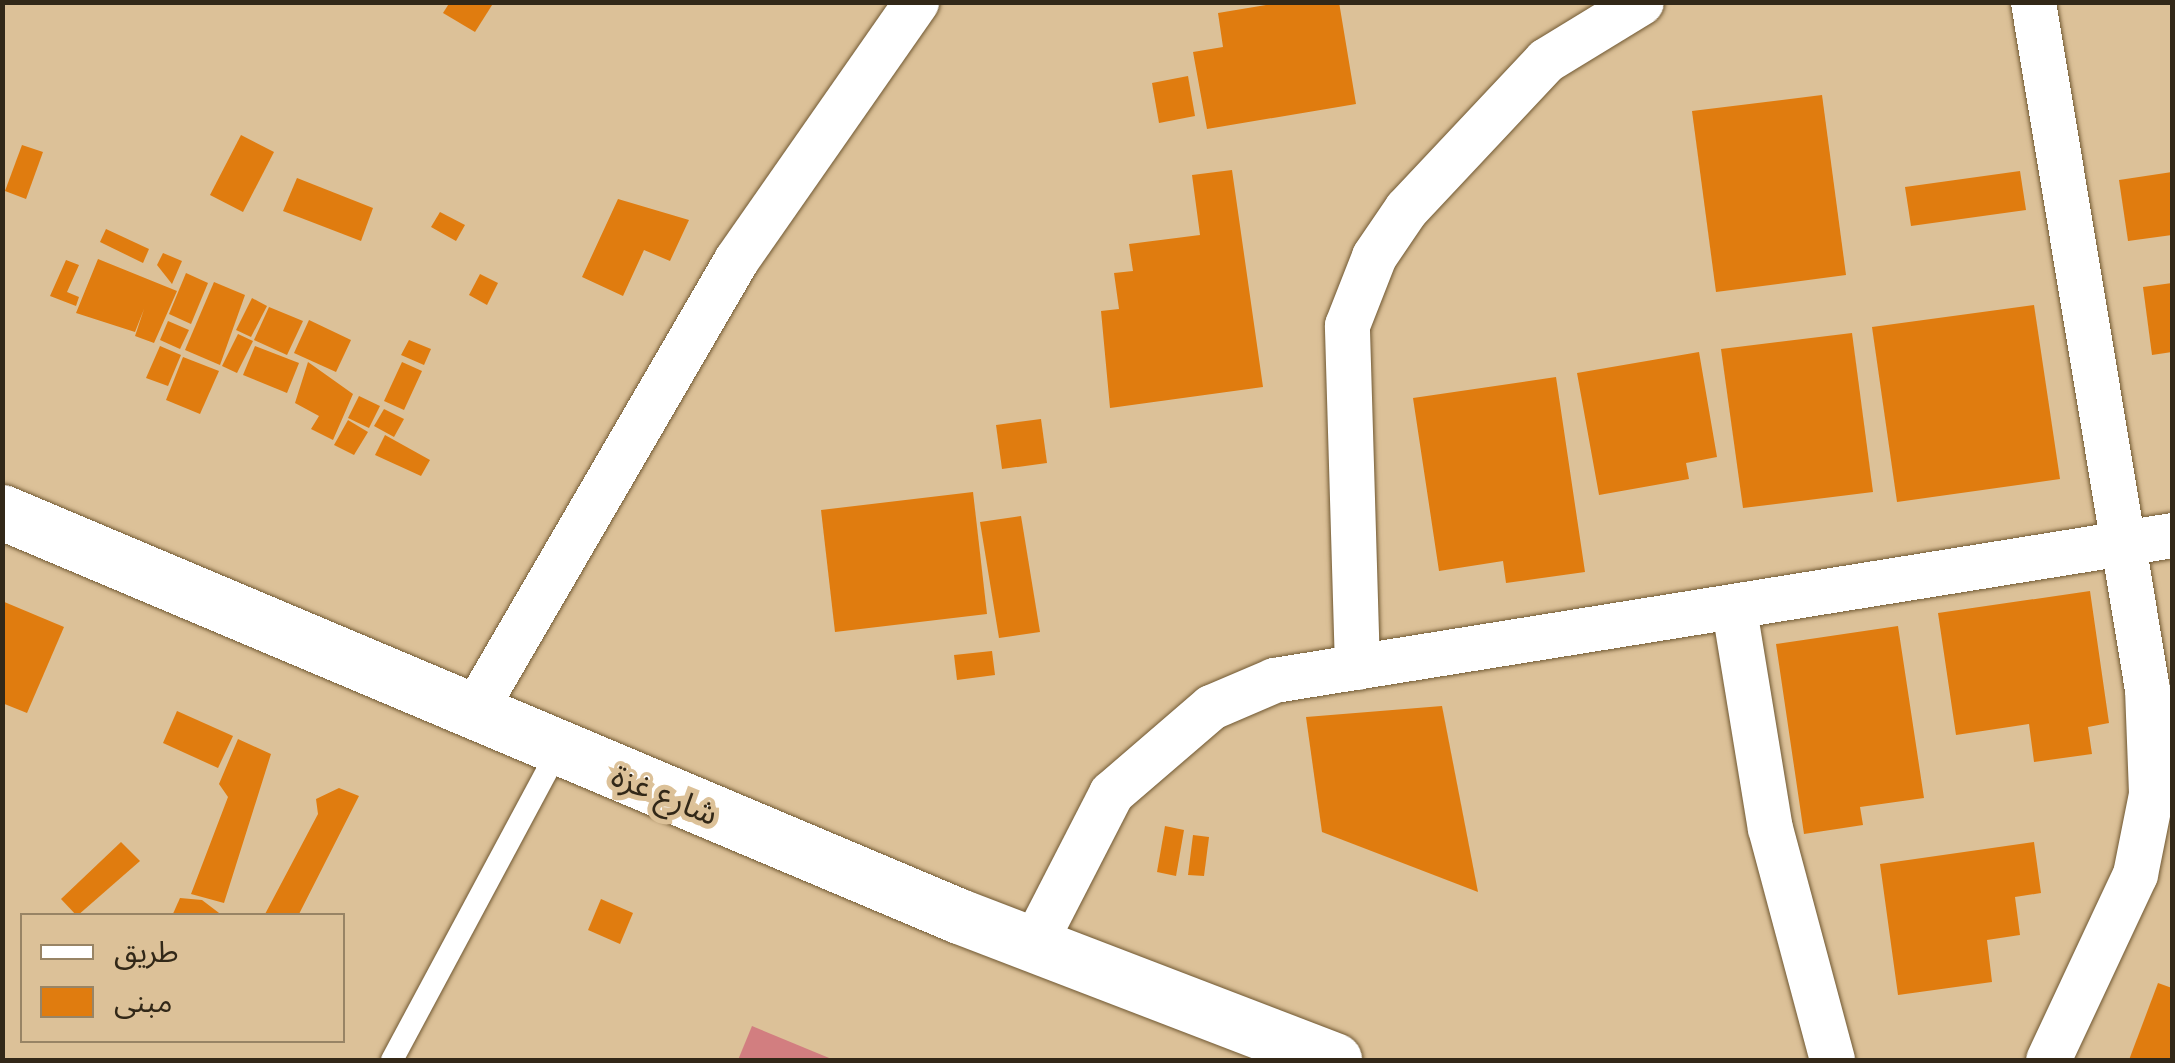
<!DOCTYPE html>
<meta charset="utf-8">
<style>
body{margin:0}
#map{position:relative;width:2175px;height:1063px;overflow:hidden;background:#dcc198;font-family:"Noto Serif","Noto Sans Arabic",serif}
div>[style]{position:absolute}
.green>*{inset:0;background:#d27e80}
.building>*{inset:0;background:#e07c0f}
.roads{filter:drop-shadow(0 0 2px #705832) drop-shadow(0 0 2px #705832)}
.lane>*{height:22px;margin:-11px;padding:0 11px;transform-origin:11px;border-radius:11px;background:#fff}
.street>*{height:45px;margin:-22.5px;padding:0 22.5px;transform-origin:22.5px;border-radius:22.5px;background:#fff}
.secondary>*{height:55px;margin:-27.5px;padding:0 27.5px;transform-origin:27.5px;border-radius:27.5px;background:#fff}
span{translate:-50% -50%;white-space:nowrap;text-align:center;line-height:1.15;-webkit-text-stroke:10px #dcc198;paint-order:stroke}
.street-label{font-size:32px;color:#322818}
.frame{position:absolute;inset:0;border:5px solid #322818;pointer-events:none}
.legend{position:absolute;left:20px;top:913px;width:325px;height:130px;box-sizing:border-box;background:#dcc198;border:2px solid #988465;margin:0;padding:12px 18px;list-style:none;font-size:30px;color:#322818}
.legend li{display:flex;align-items:center;gap:20px;height:50px}
.legend b{width:50px;border:2px solid #988465}
</style>
<div id="map">
<div class="green">
<div style="clip-path:polygon(752px 1026px,834px 1060px,738px 1060px)"></div>
</div>
<div class="building">
<div style="clip-path:polygon(450px 2px,494px 2px,475px 32px,443px 13px)"></div>
<div style="clip-path:polygon(1284px 2px,1339px 2px,1356px 104px,1207px 129px,1193px 52px,1223px 47px,1218px 13px)"></div>
<div style="clip-path:polygon(1188px 76px,1195px 116px,1159px 123px,1152px 83px)"></div>
<div style="clip-path:polygon(1822px 95px,1846px 275px,1716px 292px,1692px 111px)"></div>
<div style="clip-path:polygon(241px 135px,274px 152px,243px 212px,210px 195px)"></div>
<div style="clip-path:polygon(22px 145px,43px 152px,26px 199px,5px 191px)"></div>
<div style="clip-path:polygon(1232px 170px,1263px 387px,1110px 408px,1101px 311px,1119px 309px,1114px 273px,1133px 271px,1129px 244px,1200px 235px,1192px 175px)"></div>
<div style="clip-path:polygon(2020px 171px,2026px 210px,1911px 226px,1905px 187px)"></div>
<div style="clip-path:polygon(2172px 172px,2172px 235px,2128px 241px,2119px 180px)"></div>
<div style="clip-path:polygon(297px 178px,373px 208px,361px 241px,283px 211px)"></div>
<div style="clip-path:polygon(618px 199px,689px 220px,670px 261px,644px 250px,623px 296px,582px 277px)"></div>
<div style="clip-path:polygon(440px 212px,465px 225px,456px 241px,431px 227px)"></div>
<div style="clip-path:polygon(106px 229px,149px 249px,143px 263px,100px 242px)"></div>
<div style="clip-path:polygon(163px 253px,182px 261px,172px 284px,157px 265px)"></div>
<div style="clip-path:polygon(98px 259px,177px 291px,154px 343px,135px 336px,144px 309px,135px 332px,76px 313px)"></div>
<div style="clip-path:polygon(66px 260px,79px 265px,67px 292px,79px 297px,76px 306px,50px 296px)"></div>
<div style="clip-path:polygon(186px 273px,208px 283px,191px 324px,169px 314px)"></div>
<div style="clip-path:polygon(480px 274px,498px 283px,487px 305px,469px 295px)"></div>
<div style="clip-path:polygon(214px 282px,245px 295px,220px 365px,185px 350px)"></div>
<div style="clip-path:polygon(2172px 283px,2172px 352px,2152px 355px,2143px 287px)"></div>
<div style="clip-path:polygon(252px 298px,267px 306px,251px 337px,236px 330px)"></div>
<div style="clip-path:polygon(2034px 305px,2060px 479px,1897px 502px,1872px 327px)"></div>
<div style="clip-path:polygon(269px 307px,303px 321px,287px 355px,254px 340px)"></div>
<div style="clip-path:polygon(309px 320px,351px 340px,336px 372px,294px 353px)"></div>
<div style="clip-path:polygon(168px 321px,189px 330px,180px 349px,160px 340px)"></div>
<div style="clip-path:polygon(1852px 333px,1873px 492px,1743px 508px,1721px 349px)"></div>
<div style="clip-path:polygon(238px 334px,253px 341px,237px 373px,222px 366px)"></div>
<div style="clip-path:polygon(409px 340px,431px 349px,424px 365px,401px 355px)"></div>
<div style="clip-path:polygon(160px 346px,181px 355px,168px 386px,146px 378px)"></div>
<div style="clip-path:polygon(255px 346px,299px 363px,287px 393px,243px 375px)"></div>
<div style="clip-path:polygon(1699px 352px,1717px 457px,1686px 463px,1689px 479px,1599px 495px,1577px 373px)"></div>
<div style="clip-path:polygon(183px 357px,219px 371px,200px 414px,166px 400px)"></div>
<div style="clip-path:polygon(308px 362px,353px 394px,333px 440px,311px 429px,319px 416px,295px 403px)"></div>
<div style="clip-path:polygon(402px 362px,422px 371px,404px 410px,384px 401px)"></div>
<div style="clip-path:polygon(1556px 377px,1585px 572px,1506px 583px,1503px 561px,1439px 571px,1413px 398px)"></div>
<div style="clip-path:polygon(359px 396px,380px 406px,369px 428px,348px 418px)"></div>
<div style="clip-path:polygon(384px 409px,404px 419px,394px 437px,374px 426px)"></div>
<div style="clip-path:polygon(1041px 419px,1047px 463px,1002px 469px,996px 425px)"></div>
<div style="clip-path:polygon(348px 420px,368px 432px,354px 455px,334px 445px)"></div>
<div style="clip-path:polygon(385px 435px,430px 460px,421px 476px,375px 455px)"></div>
<div style="clip-path:polygon(973px 492px,987px 614px,835px 632px,821px 510px)"></div>
<div style="clip-path:polygon(1021px 516px,1040px 632px,999px 638px,980px 522px)"></div>
<div style="clip-path:polygon(2090px 591px,2109px 723px,2088px 727px,2092px 754px,2034px 762px,2029px 724px,1956px 735px,1938px 613px)"></div>
<div style="clip-path:polygon(2px 601px,64px 627px,27px 713px,2px 703px)"></div>
<div style="clip-path:polygon(1898px 626px,1924px 798px,1860px 807px,1863px 825px,1804px 834px,1776px 644px)"></div>
<div style="clip-path:polygon(992px 651px,995px 675px,957px 680px,954px 655px)"></div>
<div style="clip-path:polygon(1442px 706px,1478px 892px,1322px 832px,1306px 717px)"></div>
<div style="clip-path:polygon(177px 711px,233px 736px,218px 768px,163px 743px)"></div>
<div style="clip-path:polygon(238px 739px,271px 754px,224px 903px,191px 894px,228px 797px,219px 784px)"></div>
<div style="clip-path:polygon(339px 788px,359px 796px,298px 916px,264px 916px,318px 814px,316px 799px)"></div>
<div style="clip-path:polygon(1165px 826px,1184px 830px,1176px 876px,1157px 872px)"></div>
<div style="clip-path:polygon(1193px 835px,1209px 837px,1204px 876px,1188px 875px)"></div>
<div style="clip-path:polygon(121px 842px,140px 861px,77px 916px,61px 899px)"></div>
<div style="clip-path:polygon(2034px 842px,2041px 893px,2015px 897px,2020px 935px,1987px 940px,1992px 982px,1898px 995px,1880px 864px)"></div>
<div style="clip-path:polygon(180px 898px,202px 900px,223px 916px,172px 916px)"></div>
<div style="clip-path:polygon(601px 899px,633px 913px,620px 944px,588px 930px)"></div>
<div style="clip-path:polygon(2158px 983px,2172px 988px,2172px 1060px,2129px 1060px)"></div>
</div>
<div class="roads">
<div class="lane">
<div style="left:392px;top:1060px;width:352px;rotate:-61.8deg"></div>
</div>
<div class="street">
<div style="left:2033px;top:2px;width:696px;rotate:80.58deg"></div>
<div style="left:2147px;top:689px;width:105px;rotate:87.8deg"></div>
<div style="left:2151px;top:794px;width:82px;rotate:101.3deg"></div>
<div style="left:2135px;top:874px;width:205px;rotate:115.1deg"></div>
<div style="left:1734px;top:609px;width:222px;rotate:80.7deg"></div>
<div style="left:1770px;top:828px;width:240px;rotate:75deg"></div>
<div style="left:1357px;top:667px;width:342px;rotate:-91.7deg"></div>
<div style="left:1347px;top:325px;width:74px;rotate:-68.6deg"></div>
<div style="left:1374px;top:256px;width:57px;rotate:-55.8deg"></div>
<div style="left:1406px;top:209px;width:204px;rotate:-46.8deg"></div>
<div style="left:1546px;top:60px;width:111px;rotate:-31.4deg"></div>
<div style="left:472px;top:714px;width:525px;rotate:-59.82deg"></div>
<div style="left:736px;top:260px;width:315px;rotate:-55.1deg"></div>
<div style="left:1033px;top:945px;width:171px;rotate:-62.8deg"></div>
<div style="left:1111px;top:793px;width:132px;rotate:-40.7deg"></div>
<div style="left:1211px;top:707px;width:69px;rotate:-23.2deg"></div>
<div style="left:1274px;top:680px;width:910px;rotate:-9.17deg"></div>
</div>
<div class="secondary">
<div style="left:2px;top:512px;width:1039px;rotate:22.89deg"></div>
<div style="left:959px;top:916px;width:402px;rotate:21deg"></div>
</div>
</div>
<div class="street-label">
<span style="left:665px;top:794px;rotate:22deg">شارع غزة</span>
</div>
<div class="frame"></div>
<ul class="legend">
<li><b style="height:12px;background:#fff"></b>طريق</li>
<li><b style="height:28px;background:#e07c0f"></b>مبنى</li>
</ul>
</div>
